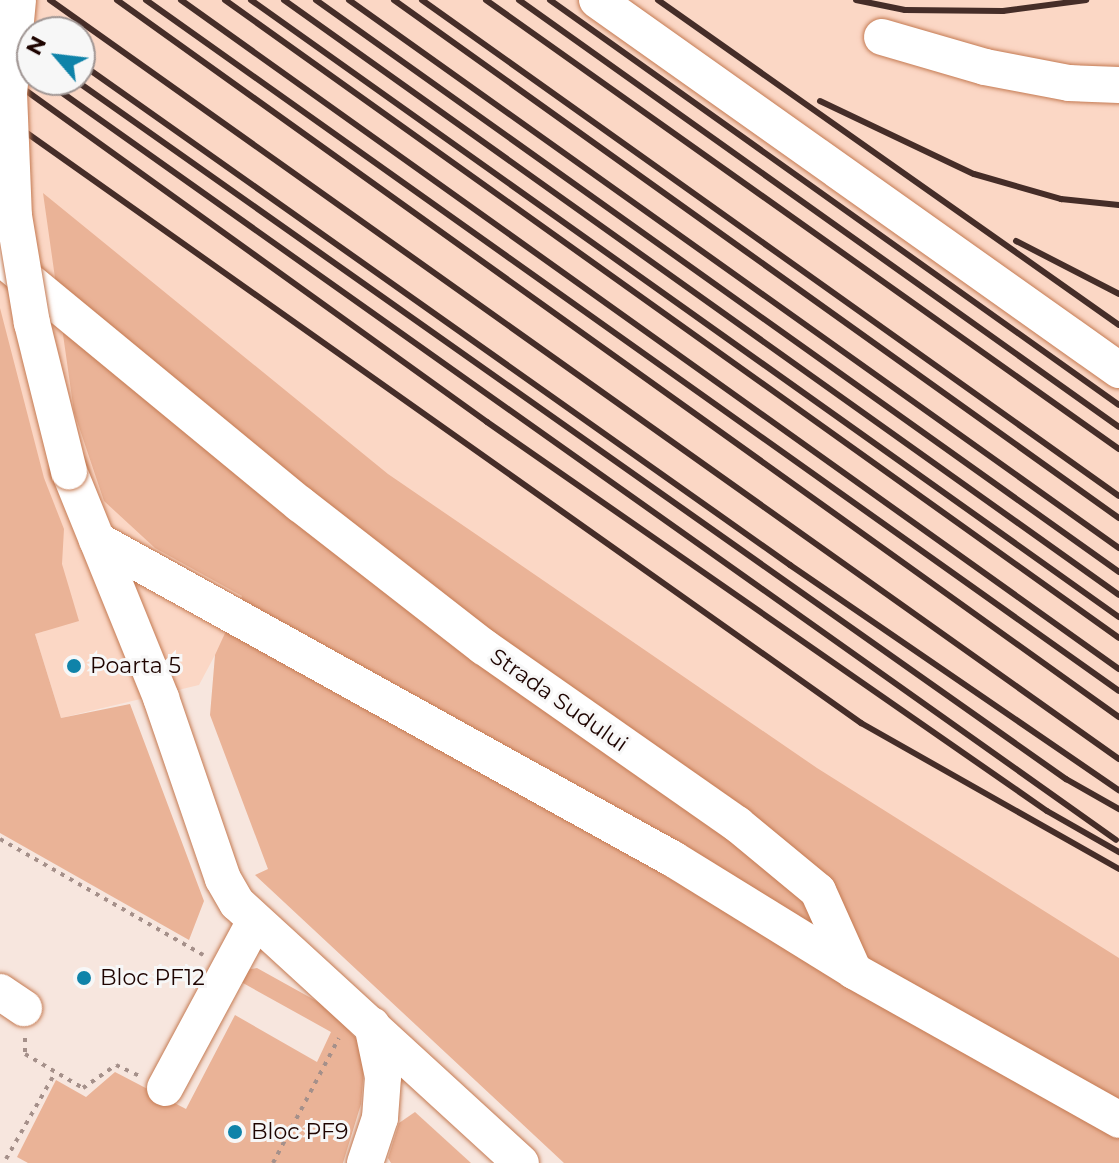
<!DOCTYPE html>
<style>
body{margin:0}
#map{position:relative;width:1119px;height:1163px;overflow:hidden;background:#f7e6de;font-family:Montserrat,sans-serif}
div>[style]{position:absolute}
.built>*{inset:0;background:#fbd7c5}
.green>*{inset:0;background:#eab397}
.path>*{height:4px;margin-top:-2px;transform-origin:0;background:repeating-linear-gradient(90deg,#a5908a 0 4px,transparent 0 10px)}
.roads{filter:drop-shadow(0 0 2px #c47a52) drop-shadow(0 0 2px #c47a52)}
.minor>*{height:36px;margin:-18px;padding:0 18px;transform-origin:18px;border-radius:18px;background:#fff}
.rail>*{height:6px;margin:-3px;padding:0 3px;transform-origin:3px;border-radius:3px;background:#452d28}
.bridges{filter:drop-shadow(0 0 2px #c47a52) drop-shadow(0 0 2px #c47a52)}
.minor-bridge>*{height:36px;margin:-18px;padding:0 18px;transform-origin:18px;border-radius:18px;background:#fff}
.dots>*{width:22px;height:22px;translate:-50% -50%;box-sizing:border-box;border:4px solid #f7f7f7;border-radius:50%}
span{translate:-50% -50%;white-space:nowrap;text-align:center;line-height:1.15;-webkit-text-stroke:6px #f7f7f7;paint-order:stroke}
.poi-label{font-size:22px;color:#1e0400}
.left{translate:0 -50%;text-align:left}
.street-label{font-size:22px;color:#1e0400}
.north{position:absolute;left:16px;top:16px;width:80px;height:80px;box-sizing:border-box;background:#f7f7f7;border:2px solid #a09694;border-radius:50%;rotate:298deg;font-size:22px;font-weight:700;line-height:32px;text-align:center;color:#1e0400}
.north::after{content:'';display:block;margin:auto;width:28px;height:36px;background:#0f83a9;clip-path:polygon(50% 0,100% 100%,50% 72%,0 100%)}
</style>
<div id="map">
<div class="built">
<div style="clip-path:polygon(evenodd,0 0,1119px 0,1119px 1163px,215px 655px,199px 685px,61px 718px,35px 634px,45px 631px,0 366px,0 0,32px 32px,80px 32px,80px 80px,32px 80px,32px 32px)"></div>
</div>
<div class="green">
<div style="clip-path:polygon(43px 193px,388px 474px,817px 768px,1119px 958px,1119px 1163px,564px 1163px,255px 875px,268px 869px,210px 715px,215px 655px,242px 596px,155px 548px,104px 501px,74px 412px)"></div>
<div style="clip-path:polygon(0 308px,44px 478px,64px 529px,62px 564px,79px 621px,35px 634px,61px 718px,130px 704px,204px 901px,189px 940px,0 833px)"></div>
<div style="clip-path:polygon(257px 968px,329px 1008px,361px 1044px,365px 1057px,361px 1104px,343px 1163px,28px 1163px,17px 1157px,56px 1080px,86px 1097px,115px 1072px,186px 1109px,235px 1015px,317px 1062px,331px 1032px,234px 978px,238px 971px)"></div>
<div style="clip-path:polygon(415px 1112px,471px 1163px,391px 1163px,388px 1158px,399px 1123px)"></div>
</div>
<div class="path">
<div style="left:0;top:839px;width:234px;rotate:29.7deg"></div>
<div style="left:25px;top:1038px;width:16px;rotate:90deg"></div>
<div style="left:25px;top:1054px;width:67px;rotate:30.4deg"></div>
<div style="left:83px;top:1088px;width:40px;rotate:-34.9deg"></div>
<div style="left:116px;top:1065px;width:26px;rotate:25deg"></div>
<div style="left:6px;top:1159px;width:99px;rotate:-60.3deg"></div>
<div style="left:273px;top:1163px;width:141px;rotate:-62.2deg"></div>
</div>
<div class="roads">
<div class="minor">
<div style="left:597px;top:0;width:640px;rotate:35.33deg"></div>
<div style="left:882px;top:37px;width:107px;rotate:16.2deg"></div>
<div style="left:985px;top:67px;width:86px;rotate:10.8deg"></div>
<div style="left:1069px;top:83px;width:50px;rotate:2.3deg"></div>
<div style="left:0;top:257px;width:389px;rotate:39.5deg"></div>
<div style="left:300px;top:504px;width:233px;rotate:37.9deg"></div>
<div style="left:484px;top:647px;width:309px;rotate:35deg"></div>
<div style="left:737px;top:824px;width:105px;rotate:39.6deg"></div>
<div style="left:818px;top:891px;width:88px;rotate:65.8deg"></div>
<div style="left:854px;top:971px;width:304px;rotate:29.3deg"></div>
<div style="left:69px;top:471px;width:245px;rotate:67.9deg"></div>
<div style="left:161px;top:698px;width:191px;rotate:71.1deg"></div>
<div style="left:223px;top:879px;width:28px;rotate:60deg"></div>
<div style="left:237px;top:903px;width:385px;rotate:42.5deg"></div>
<div style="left:97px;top:540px;width:658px;rotate:28.98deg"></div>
<div style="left:673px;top:859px;width:213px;rotate:31.7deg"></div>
<div style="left:0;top:992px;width:29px;rotate:34deg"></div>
<div style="left:165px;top:1088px;width:187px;rotate:-61.7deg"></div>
<div style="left:365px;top:1163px;width:47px;rotate:-71.6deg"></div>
<div style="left:380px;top:1118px;width:41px;rotate:-85.8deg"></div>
<div style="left:383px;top:1077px;width:53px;rotate:-101.9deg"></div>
</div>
</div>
<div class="rail">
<div style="left:50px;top:0;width:1311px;rotate:35.38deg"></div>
<div style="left:117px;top:0;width:1232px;rotate:35.59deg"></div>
<div style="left:146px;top:0;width:1193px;rotate:35.38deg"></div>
<div style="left:181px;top:0;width:1152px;rotate:35.5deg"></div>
<div style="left:225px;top:0;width:1098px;rotate:35.51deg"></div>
<div style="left:251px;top:0;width:1065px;rotate:35.41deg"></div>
<div style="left:284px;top:0;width:1025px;rotate:35.47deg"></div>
<div style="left:316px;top:0;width:986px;rotate:35.46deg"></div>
<div style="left:349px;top:0;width:945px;rotate:35.44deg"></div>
<div style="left:394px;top:0;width:891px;rotate:35.55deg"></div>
<div style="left:422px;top:0;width:855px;rotate:35.44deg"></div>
<div style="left:486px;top:0;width:776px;rotate:35.35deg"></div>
<div style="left:519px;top:0;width:736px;rotate:35.44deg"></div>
<div style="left:550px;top:0;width:698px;rotate:35.44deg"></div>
<div style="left:658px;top:0;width:564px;rotate:35.18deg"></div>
<div style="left:856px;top:0;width:50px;rotate:11.5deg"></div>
<div style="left:905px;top:10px;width:98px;rotate:0.6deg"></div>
<div style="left:1003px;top:11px;width:84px;rotate:-7.5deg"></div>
<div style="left:0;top:6px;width:45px;rotate:35.1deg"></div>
<div style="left:0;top:27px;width:39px;rotate:35deg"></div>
<div style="left:0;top:49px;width:39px;rotate:35deg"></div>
<div style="left:80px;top:63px;width:870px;rotate:35.26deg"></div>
<div style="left:790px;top:565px;width:399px;rotate:34.4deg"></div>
<div style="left:0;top:72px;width:600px;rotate:35.7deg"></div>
<div style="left:487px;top:422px;width:682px;rotate:34.79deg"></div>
<div style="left:1047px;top:811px;width:83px;rotate:29.7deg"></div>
<div style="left:44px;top:80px;width:1314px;rotate:35.33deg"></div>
<div style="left:75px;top:80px;width:1213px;rotate:35.2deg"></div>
<div style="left:1066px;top:779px;width:61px;rotate:29.5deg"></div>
<div style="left:820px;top:101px;width:170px;rotate:25.4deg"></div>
<div style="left:974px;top:174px;width:91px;rotate:16deg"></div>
<div style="left:1061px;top:199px;width:58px;rotate:5.9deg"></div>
<div style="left:0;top:114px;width:1055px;rotate:35.27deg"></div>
<div style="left:861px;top:723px;width:296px;rotate:29.5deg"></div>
<div style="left:1016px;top:241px;width:116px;rotate:27.2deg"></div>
</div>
<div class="bridges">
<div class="minor-bridge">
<div style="left:18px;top:0;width:93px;rotate:95.5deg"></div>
<div style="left:9px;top:93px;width:123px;rotate:87.7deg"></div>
<div style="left:14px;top:216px;width:109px;rotate:80.5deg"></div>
<div style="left:32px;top:323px;width:153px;rotate:76deg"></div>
</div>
</div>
<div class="dots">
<div style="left:74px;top:666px;background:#0f83a9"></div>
<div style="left:84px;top:978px;background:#0f83a9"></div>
<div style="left:235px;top:1132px;background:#0f83a9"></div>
</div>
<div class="poi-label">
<span class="left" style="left:90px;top:666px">Poarta 5</span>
<span class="left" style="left:100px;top:978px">Bloc PF12</span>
<span class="left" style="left:251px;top:1132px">Bloc PF9</span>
</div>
<div class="street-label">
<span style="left:559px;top:700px;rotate:35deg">Strada Sudului</span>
</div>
<div class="north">N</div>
</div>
